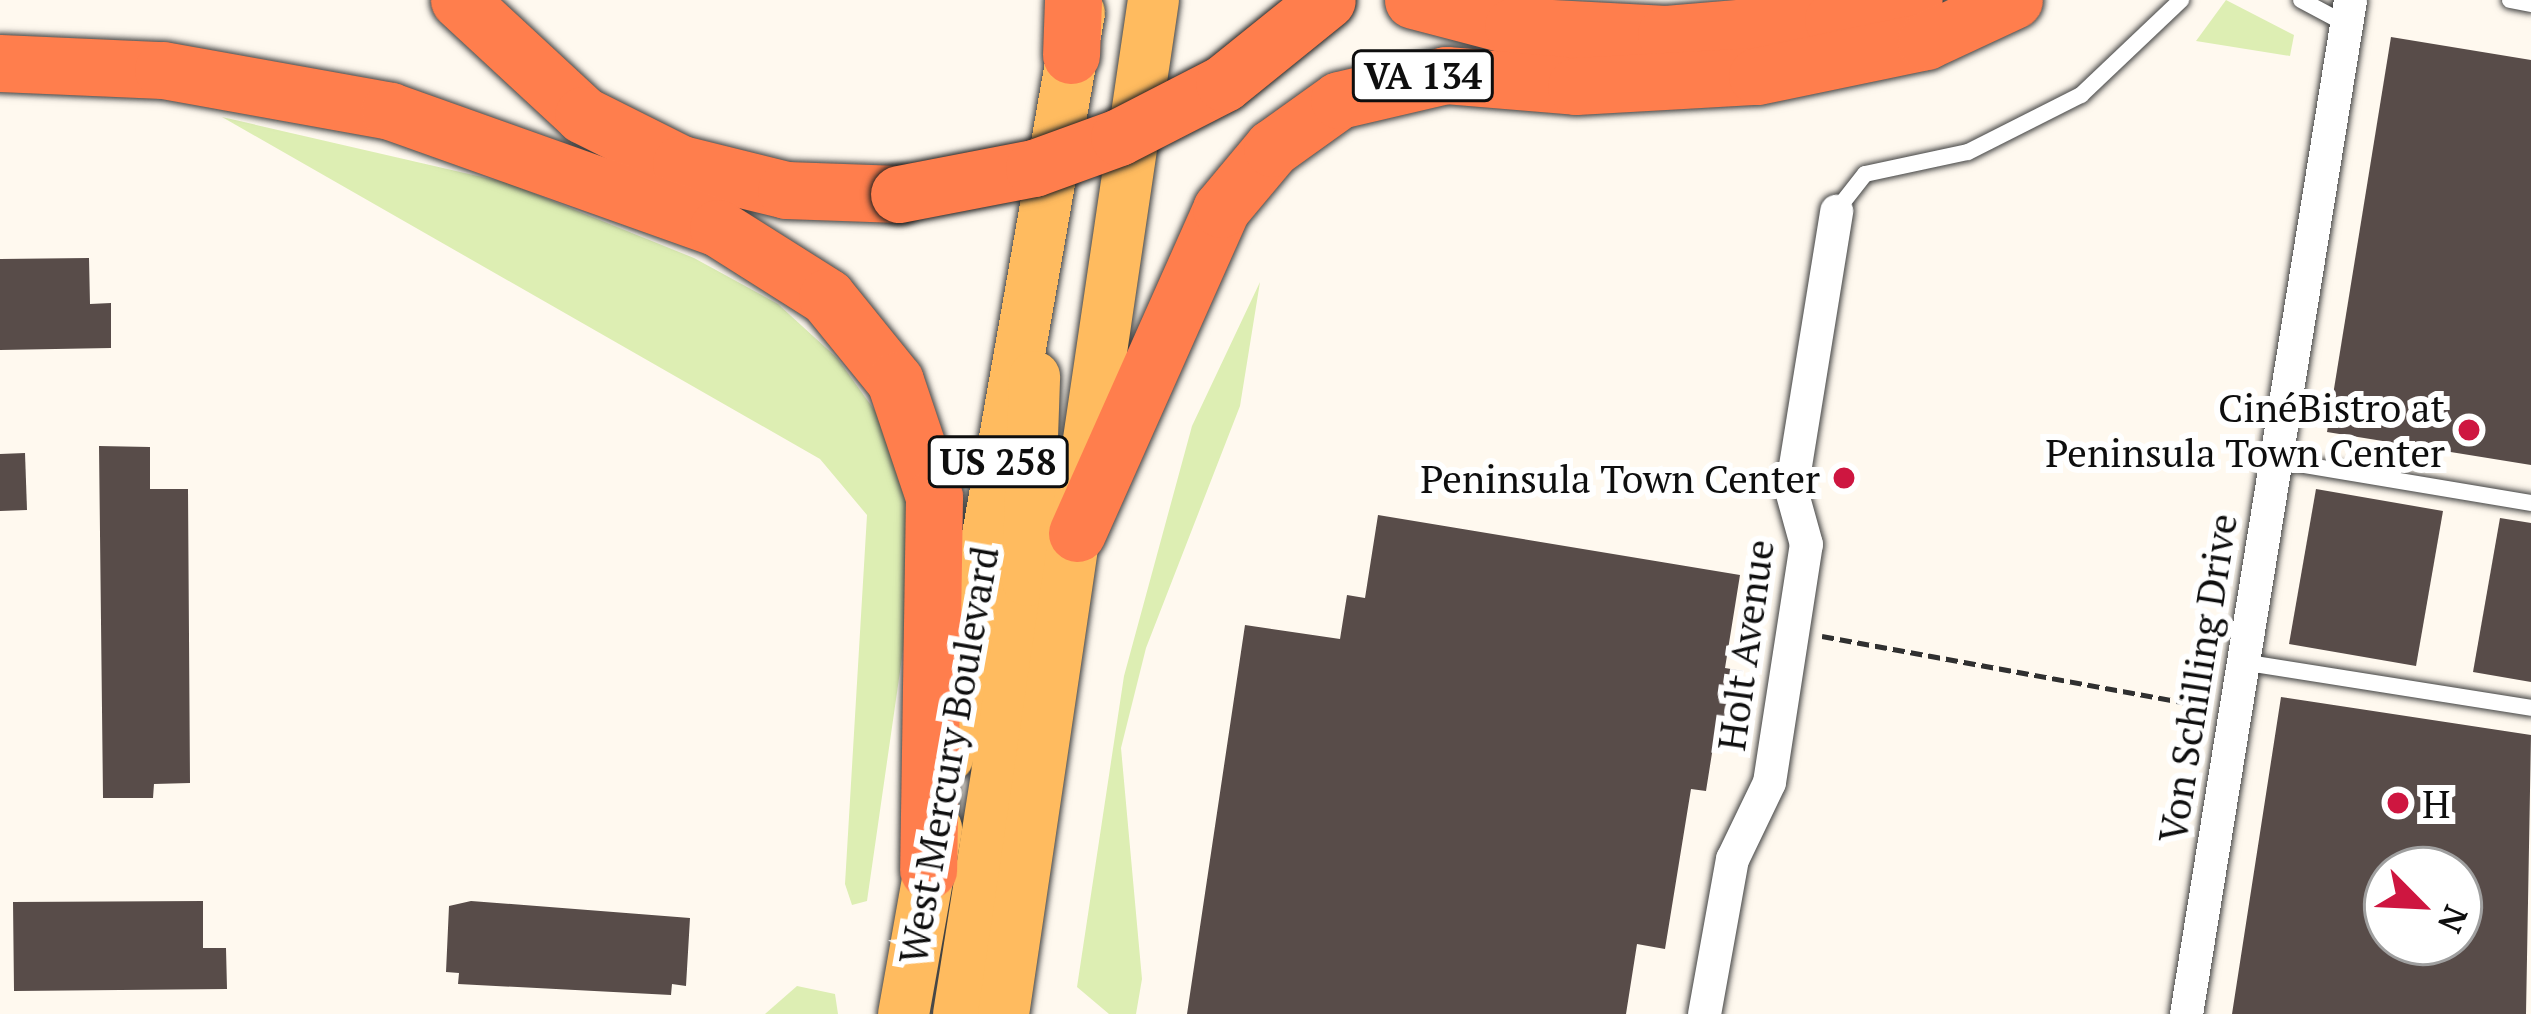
<!DOCTYPE html>
<meta charset="utf-8">
<style>
body{margin:0}
#map{position:relative;width:2531px;height:1014px;overflow:hidden;background:#fff9ef;font-family:"PT Serif",serif}
div>[style]{position:absolute}
.green>*{inset:0;background:#ddeeb3}
.building>*{inset:0;background:#584c49}
.path>*{height:4.5px;margin-top:-2.25px;transform-origin:0;background:repeating-linear-gradient(90deg,#303030 0 12px,transparent 0 18px)}
.roads{filter:drop-shadow(0 0 3px #414141) drop-shadow(0 0 3px #414141)}
.lane>*{height:16px;margin:-8px;padding:0 8px;transform-origin:8px;border-radius:8px;background:#fff}
.street>*{height:33px;margin:-16.5px;padding:0 16.5px;transform-origin:16.5px;border-radius:16.5px;background:#fff}
.primary>*{height:51px;margin:-25.5px;padding:0 25.5px;transform-origin:25.5px;border-radius:25.5px;background:#ffbb5f}
.highway>*{height:57px;margin:-28.5px;padding:0 28.5px;transform-origin:28.5px;border-radius:28.5px;background:#ff7e4d}
.bridges{filter:drop-shadow(0 0 3px #1f1f1f) drop-shadow(0 0 3px #1f1f1f)}
.highway-bridge>*{height:57px;margin:-28.5px;padding:0 28.5px;transform-origin:28.5px;border-radius:28.5px;background:#ff7e4d}
.dots>*{width:33px;height:33px;translate:-50% -50%;box-sizing:border-box;border:6px solid #fff;border-radius:50%}
span{translate:-50% -50%;white-space:nowrap;text-align:center;line-height:1.15;-webkit-text-stroke:12px #fff;paint-order:stroke}
.shield-label span{padding:3px 9px;background:#fff;border:3px solid;border-radius:9px;-webkit-text-stroke-width:0}
.shield-label{font-size:36px;color:#0e0e0e;font-weight:700}
.poi-label{font-size:39px;color:#0e0e0e}
.right{translate:-100% -50%;text-align:right}
.left{translate:0 -50%;text-align:left}
.street-label{font-size:39px;color:#0e0e0e}
.north{position:absolute;left:2363px;top:846px;width:120px;height:120px;box-sizing:border-box;background:#fff;border:3px solid #9f9f9f;border-radius:50%;rotate:114deg;font-size:33px;font-weight:700;line-height:48px;text-align:center;color:#0e0e0e}
.north::after{content:'';display:block;margin:auto;width:42px;height:54px;background:#ce1640;clip-path:polygon(50% 0,100% 100%,50% 72%,0 100%)}
</style>
<div id="map">
<div class="green">
<div style="clip-path:polygon(2226px 0,2294px 35px,2290px 56px,2196px 41px)"></div>
<div style="clip-path:polygon(222px 117px,508px 183px,694px 258px,778px 304px,837px 358px,883px 422px,909px 505px,910px 602px,867px 901px,852px 905px,845px 884px,867px 515px,820px 459px)"></div>
<div style="clip-path:polygon(1260px 282px,1240px 406px,1146px 648px,1121px 748px,1142px 979px,1136px 1014px,1109px 1014px,1077px 987px,1124px 676px,1192px 426px)"></div>
<div style="clip-path:polygon(797px 986px,835px 994px,838px 1014px,765px 1014px)"></div>
</div>
<div class="building">
<div style="clip-path:polygon(2391px 37px,2531px 60px,2531px 465px,2327px 432px)"></div>
<div style="clip-path:polygon(89px 258px,90px 304px,111px 303px,111px 348px,0 350px,0 259px)"></div>
<div style="clip-path:polygon(99px 446px,150px 447px,150px 489px,188px 489px,190px 783px,154px 784px,153px 798px,103px 798px)"></div>
<div style="clip-path:polygon(25px 453px,27px 510px,0 511px,0 454px)"></div>
<div style="clip-path:polygon(2316px 489px,2443px 511px,2416px 666px,2289px 644px)"></div>
<div style="clip-path:polygon(1378px 515px,1740px 575px,1725px 668px,1743px 671px,1733px 731px,1716px 728px,1706px 791px,1691px 789px,1665px 949px,1637px 944px,1626px 1014px,1187px 1014px,1245px 625px,1340px 639px,1347px 595px,1365px 598px)"></div>
<div style="clip-path:polygon(2500px 518px,2531px 523px,2531px 682px,2473px 672px)"></div>
<div style="clip-path:polygon(evenodd,2281px 697px,2531px 735px,2526px 1014px,2232px 1014px,2281px 697px,2387px 870px,2459px 870px,2459px 942px,2387px 942px,2387px 870px)"></div>
<div style="clip-path:polygon(203px 901px,203px 948px,226px 948px,227px 989px,14px 991px,13px 902px)"></div>
<div style="clip-path:polygon(471px 901px,690px 918px,686px 986px,672px 984px,671px 995px,458px 984px,459px 973px,446px 972px,449px 906px)"></div>
</div>
<div class="path">
<div style="left:1822px;top:636px;width:391px;rotate:10.4deg"></div>
</div>
<div class="roads">
<div class="lane">
<div style="left:2301px;top:0;width:51px;rotate:28.1deg"></div>
<div style="left:2510px;top:0;width:21px;rotate:11deg"></div>
<div style="left:1836px;top:211px;width:47px;rotate:-51.9deg"></div>
<div style="left:1865px;top:174px;width:105px;rotate:-12.1deg"></div>
<div style="left:1968px;top:152px;width:127px;rotate:-26.8deg"></div>
<div style="left:2081px;top:95px;width:138px;rotate:-43.5deg"></div>
<div style="left:2274px;top:460px;width:261px;rotate:9.5deg"></div>
<div style="left:2242px;top:662px;width:293px;rotate:9deg"></div>
</div>
<div class="street">
<div style="left:1704px;top:1014px;width:158px;rotate:-79.8deg"></div>
<div style="left:1732px;top:859px;width:85px;rotate:-64.3deg"></div>
<div style="left:1769px;top:782px;width:241px;rotate:-81.2deg"></div>
<div style="left:1806px;top:544px;width:56px;rotate:-105.5deg"></div>
<div style="left:1791px;top:490px;width:283px;rotate:-80.8deg"></div>
<div style="left:2186px;top:1014px;width:1027px;rotate:-80.81deg"></div>
</div>
<div class="primary">
<div style="left:948px;top:756px;width:755px;rotate:-80.01deg"></div>
<div style="left:903px;top:1014px;width:189px;rotate:-79.9deg"></div>
<div style="left:958px;top:1014px;width:439px;rotate:-81deg"></div>
<div style="left:1027px;top:580px;width:204px;rotate:-88deg"></div>
<div style="left:1003px;top:1014px;width:1025px;rotate:-81.59deg"></div>
</div>
<div class="highway">
<div style="left:459px;top:0;width:169px;rotate:42.8deg"></div>
<div style="left:583px;top:115px;width:110px;rotate:26.6deg"></div>
<div style="left:681px;top:164px;width:108px;rotate:13.9deg"></div>
<div style="left:786px;top:190px;width:113px;rotate:2deg"></div>
<div style="left:1413px;top:0;width:103px;rotate:14.6deg"></div>
<div style="left:1513px;top:26px;width:153px;rotate:3deg"></div>
<div style="left:1666px;top:34px;width:168px;rotate:-4.8deg"></div>
<div style="left:1833px;top:20px;width:83px;rotate:-13.9deg"></div>
<div style="left:1071px;top:55px;width:55px;rotate:-87.9deg"></div>
<div style="left:0;top:63px;width:163px;rotate:2.5deg"></div>
<div style="left:163px;top:70px;width:231px;rotate:10.2deg"></div>
<div style="left:390px;top:111px;width:348px;rotate:19.6deg"></div>
<div style="left:718px;top:228px;width:129px;rotate:32.3deg"></div>
<div style="left:827px;top:297px;width:108px;rotate:51deg"></div>
<div style="left:895px;top:381px;width:122px;rotate:71.4deg"></div>
<div style="left:934px;top:497px;width:373px;rotate:90.9deg"></div>
<div style="left:1077px;top:533px;width:355px;rotate:-66deg"></div>
<div style="left:1221px;top:209px;width:80px;rotate:-50.1deg"></div>
<div style="left:1272px;top:148px;width:82px;rotate:-35.6deg"></div>
<div style="left:1339px;top:100px;width:110px;rotate:-13.2deg"></div>
<div style="left:1446px;top:75px;width:130px;rotate:4.8deg"></div>
<div style="left:1576px;top:86px;width:181px;rotate:-3.2deg"></div>
<div style="left:1757px;top:76px;width:173px;rotate:-11.7deg"></div>
<div style="left:1926px;top:41px;width:97px;rotate:-25deg"></div>
</div>
</div>
<div class="bridges">
<div class="highway-bridge">
<div style="left:899px;top:194px;width:137px;rotate:-10.9deg"></div>
<div style="left:1034px;top:168px;width:90px;rotate:-20deg"></div>
<div style="left:1119px;top:137px;width:118px;rotate:-27.2deg"></div>
<div style="left:1224px;top:83px;width:132px;rotate:-38.9deg"></div>
</div>
</div>
<div class="dots">
<div style="left:2469px;top:430px;background:#ce1640"></div>
<div style="left:1844px;top:478px;background:#ce1640"></div>
<div style="left:2398px;top:803px;background:#ce1640"></div>
</div>
<div class="shield-label">
<span style="left:1423px;top:76px">VA 134</span>
<span style="left:998px;top:462px">US 258</span>
</div>
<div class="poi-label">
<span class="right" style="left:2445px;top:430px">CinéBistro at<br>Peninsula Town Center</span>
<span class="right" style="left:1820px;top:478px">Peninsula Town Center</span>
<span class="left" style="left:2422px;top:803px">H</span>
</div>
<div class="street-label">
<span style="left:1745px;top:645px;rotate:-82deg">Holt Avenue</span>
<span style="left:2197px;top:678px;rotate:-81deg">Von Schilling Drive</span>
<span style="left:948px;top:755px;rotate:-80deg">West Mercury Boulevard</span>
</div>
<div class="north">N</div>
</div>
